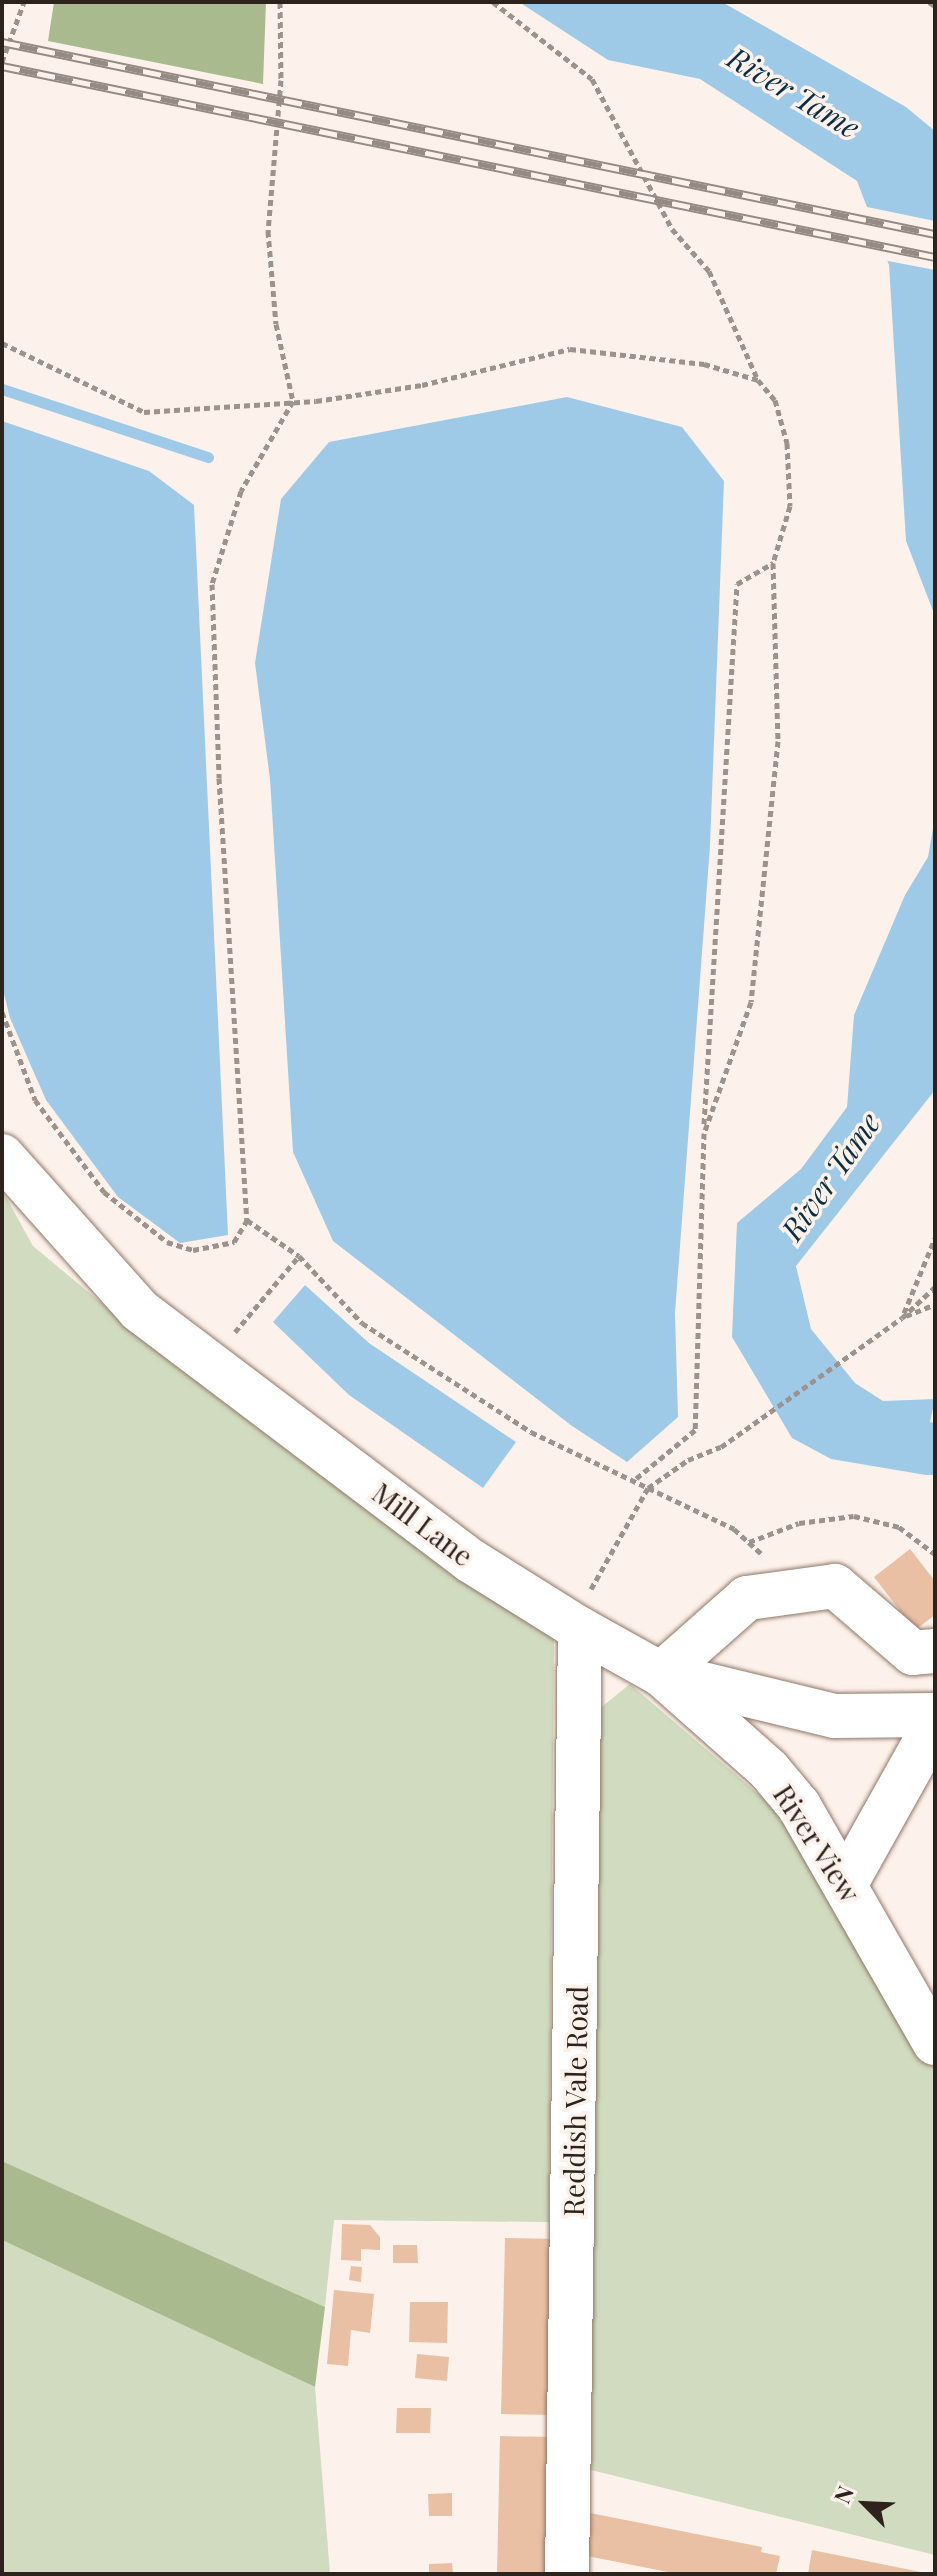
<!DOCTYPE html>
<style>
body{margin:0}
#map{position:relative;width:937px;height:2576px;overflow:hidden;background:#fdf2eb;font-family:"Playfair Display",serif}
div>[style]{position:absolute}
.green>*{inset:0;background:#d0dbbf}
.forest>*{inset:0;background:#a9ba8f}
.water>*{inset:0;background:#9fcae7}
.pier>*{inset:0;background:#fdf2eb}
.stream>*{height:11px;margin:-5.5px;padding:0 5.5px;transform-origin:5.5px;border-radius:5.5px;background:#9fcae7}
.building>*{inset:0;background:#eac0a5}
.path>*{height:5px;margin-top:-2.5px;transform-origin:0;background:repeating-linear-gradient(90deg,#9e938c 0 6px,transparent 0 10px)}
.roads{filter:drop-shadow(0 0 2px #917869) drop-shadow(0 0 2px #917869)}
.minor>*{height:44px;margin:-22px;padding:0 22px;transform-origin:22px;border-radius:22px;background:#fff}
.rail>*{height:9px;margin-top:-4.5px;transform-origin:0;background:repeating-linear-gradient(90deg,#fdf2eb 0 18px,#968b84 0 36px);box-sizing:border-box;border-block:2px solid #968b84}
span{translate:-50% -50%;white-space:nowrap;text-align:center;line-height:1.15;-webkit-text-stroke:7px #fdf2eb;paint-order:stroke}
.street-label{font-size:28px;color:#2d231c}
.water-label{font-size:30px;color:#0a2e42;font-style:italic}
.frame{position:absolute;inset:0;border:4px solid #2d231c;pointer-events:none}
.north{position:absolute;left:825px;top:2464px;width:80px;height:80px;-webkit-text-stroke:6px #fdf2eb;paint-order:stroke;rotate:294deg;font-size:22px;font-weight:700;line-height:32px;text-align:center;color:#2d231c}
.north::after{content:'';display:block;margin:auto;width:28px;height:36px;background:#2d231c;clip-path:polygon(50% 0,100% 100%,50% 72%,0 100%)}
</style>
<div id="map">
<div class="green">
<div style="clip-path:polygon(2px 1190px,33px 1246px,164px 1355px,554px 1626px,549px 2222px,334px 2220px,325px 2307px,2px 2161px)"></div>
<div style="clip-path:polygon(630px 1684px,799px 1829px,935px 2026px,935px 2555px,579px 2467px,599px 1709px)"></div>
<div style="clip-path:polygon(2px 2240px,315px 2387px,330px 2574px,2px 2574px)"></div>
</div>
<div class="forest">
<div style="clip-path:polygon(54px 2px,266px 2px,263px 84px,48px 41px)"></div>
<div style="clip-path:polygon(2px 2161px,325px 2307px,315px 2387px,2px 2240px)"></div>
</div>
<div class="water">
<div style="clip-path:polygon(519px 2px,722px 2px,906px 107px,935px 131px,935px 616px,906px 541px,889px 265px,857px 181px,700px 79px,608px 60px)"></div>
<div style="clip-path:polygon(567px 397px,682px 427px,724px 481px,710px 846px,675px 1313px,678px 1417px,627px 1462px,572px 1426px,333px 1241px,293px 1152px,270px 779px,255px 663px,281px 499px,329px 442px)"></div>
<div style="clip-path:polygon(2px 421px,149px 471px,194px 505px,228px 1235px,180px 1243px,118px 1197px,46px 1100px,10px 1018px,2px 986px)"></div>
<div style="clip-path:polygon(935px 817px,935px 1090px,796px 1266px,811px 1329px,855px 1383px,883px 1401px,935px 1399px,930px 1422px,935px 1423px,935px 1475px,926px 1475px,831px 1459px,792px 1438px,732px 1337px,737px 1223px,801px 1169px,847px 1107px,854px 1015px,905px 895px,928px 857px)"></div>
<div style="clip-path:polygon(305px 1285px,369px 1343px,516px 1442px,483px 1488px,349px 1395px,273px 1322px)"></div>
</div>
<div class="pier">
<div style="clip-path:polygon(862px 206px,935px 221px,935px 270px,883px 260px)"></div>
</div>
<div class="stream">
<div style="left:2px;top:389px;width:217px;rotate:18.3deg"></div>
</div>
<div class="building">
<div style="clip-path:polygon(910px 1549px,935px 1581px,935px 1615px,915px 1630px,874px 1577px)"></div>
<div style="clip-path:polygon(342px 2224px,370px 2225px,380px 2237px,380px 2250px,361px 2249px,361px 2261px,341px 2260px)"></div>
<div style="clip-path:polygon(505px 2238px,559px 2239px,556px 2415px,501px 2414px)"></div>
<div style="clip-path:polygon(393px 2245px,417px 2245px,418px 2263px,393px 2263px)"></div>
<div style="clip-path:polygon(351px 2266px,362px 2267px,361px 2282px,349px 2280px)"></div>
<div style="clip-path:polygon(334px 2290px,374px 2294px,370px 2333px,351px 2330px,348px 2366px,327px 2364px)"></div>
<div style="clip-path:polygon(410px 2302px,448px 2302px,447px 2343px,409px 2342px)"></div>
<div style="clip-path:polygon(417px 2354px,449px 2357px,447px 2381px,415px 2378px)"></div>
<div style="clip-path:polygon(397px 2408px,431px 2408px,430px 2433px,396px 2433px)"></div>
<div style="clip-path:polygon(500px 2436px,555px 2437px,552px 2574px,497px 2574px)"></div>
<div style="clip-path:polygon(452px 2493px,452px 2516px,429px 2516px,428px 2494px)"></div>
<div style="clip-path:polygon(590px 2513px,762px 2547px,761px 2552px,780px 2556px,776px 2574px,678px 2574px,582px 2555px)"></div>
<div style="clip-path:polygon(812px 2550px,926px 2573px,926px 2574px,808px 2574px)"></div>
<div style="clip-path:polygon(452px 2563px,453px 2574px,429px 2574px,429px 2564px)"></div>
</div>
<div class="path">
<div style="left:280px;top:2px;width:78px;rotate:89.3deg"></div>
<div style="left:281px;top:80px;width:152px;rotate:94.9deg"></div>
<div style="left:268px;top:231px;width:93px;rotate:85.1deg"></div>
<div style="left:276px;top:324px;width:79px;rotate:77.6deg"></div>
<div style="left:293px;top:401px;width:104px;rotate:120deg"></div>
<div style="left:241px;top:491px;width:97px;rotate:107.3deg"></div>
<div style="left:212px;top:584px;width:194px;rotate:87.9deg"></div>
<div style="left:219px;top:778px;width:443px;rotate:86.4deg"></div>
<div style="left:247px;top:1220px;width:63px;rotate:34.7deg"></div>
<div style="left:299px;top:1256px;width:92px;rotate:46.8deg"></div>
<div style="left:362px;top:1323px;width:201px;rotate:32.8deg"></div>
<div style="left:531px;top:1432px;width:225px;rotate:25.5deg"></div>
<div style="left:734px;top:1529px;width:39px;rotate:42deg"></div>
<div style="left:493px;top:2px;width:125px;rotate:37.9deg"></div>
<div style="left:592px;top:79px;width:170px;rotate:61.9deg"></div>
<div style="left:672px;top:229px;width:56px;rotate:48.6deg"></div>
<div style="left:709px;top:271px;width:120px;rotate:65.8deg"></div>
<div style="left:929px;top:2px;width:7px;rotate:34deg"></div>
<div style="left:2px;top:62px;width:64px;rotate:-69.9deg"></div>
<div style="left:2px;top:343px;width:158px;rotate:25.9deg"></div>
<div style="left:144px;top:412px;width:172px;rotate:-3.7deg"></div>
<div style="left:316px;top:401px;width:107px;rotate:-8.6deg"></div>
<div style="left:422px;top:385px;width:152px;rotate:-13.7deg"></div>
<div style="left:570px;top:349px;width:135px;rotate:6.4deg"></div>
<div style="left:704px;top:364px;width:56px;rotate:16.5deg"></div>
<div style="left:758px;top:380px;width:26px;rotate:50deg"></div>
<div style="left:775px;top:400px;width:45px;rotate:74.4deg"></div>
<div style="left:787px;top:443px;width:63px;rotate:87.3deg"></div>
<div style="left:790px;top:506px;width:59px;rotate:106.6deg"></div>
<div style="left:773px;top:563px;width:178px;rotate:88.4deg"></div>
<div style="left:778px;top:741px;width:262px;rotate:95.9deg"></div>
<div style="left:751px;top:1002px;width:139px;rotate:109.7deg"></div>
<div style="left:704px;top:1133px;width:297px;rotate:91.7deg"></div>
<div style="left:695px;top:1430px;width:82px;rotate:140.5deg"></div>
<div style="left:2px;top:1012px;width:94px;rotate:69.4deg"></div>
<div style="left:35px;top:1100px;width:115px;rotate:53.1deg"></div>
<div style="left:104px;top:1192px;width:80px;rotate:38.4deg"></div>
<div style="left:167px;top:1242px;width:27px;rotate:17deg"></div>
<div style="left:193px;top:1250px;width:42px;rotate:-11deg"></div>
<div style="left:234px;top:1242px;width:26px;rotate:-59deg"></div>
<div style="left:704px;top:1124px;width:541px;rotate:-86.5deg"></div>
<div style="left:737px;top:584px;width:42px;rotate:-30.3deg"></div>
<div style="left:904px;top:1313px;width:81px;rotate:-67.5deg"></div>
<div style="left:906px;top:1316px;width:31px;rotate:-22deg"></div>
<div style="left:235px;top:1332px;width:99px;rotate:-49.9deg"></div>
<div style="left:749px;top:1542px;width:53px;rotate:-20.8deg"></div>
<div style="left:799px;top:1523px;width:55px;rotate:-7.3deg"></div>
<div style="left:854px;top:1516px;width:46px;rotate:13.7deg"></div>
<div style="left:899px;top:1527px;width:45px;rotate:36.9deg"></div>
<div style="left:591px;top:1589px;width:116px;rotate:-60.6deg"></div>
<div style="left:648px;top:1488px;width:49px;rotate:-35deg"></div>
<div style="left:688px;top:1460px;width:35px;rotate:-22deg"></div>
<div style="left:721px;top:1447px;width:222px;rotate:-35.5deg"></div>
<div style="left:902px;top:1318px;width:45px;rotate:-43.2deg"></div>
</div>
<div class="roads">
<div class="minor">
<div style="left:2px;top:1156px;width:206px;rotate:48.3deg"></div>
<div style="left:139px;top:1310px;width:416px;rotate:37.1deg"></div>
<div style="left:471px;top:1561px;width:128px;rotate:32deg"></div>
<div style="left:580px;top:1629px;width:93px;rotate:29.1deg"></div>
<div style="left:661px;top:1674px;width:179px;rotate:13.6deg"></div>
<div style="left:835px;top:1716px;width:100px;rotate:-0.6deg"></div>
<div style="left:935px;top:1651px;width:22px;rotate:175deg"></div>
<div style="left:913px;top:1653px;width:103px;rotate:-139.3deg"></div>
<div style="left:835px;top:1586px;width:89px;rotate:172.2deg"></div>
<div style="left:747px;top:1598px;width:115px;rotate:138.5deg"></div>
<div style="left:661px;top:1674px;width:144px;rotate:41.6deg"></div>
<div style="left:769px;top:1770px;width:47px;rotate:50.2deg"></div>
<div style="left:799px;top:1806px;width:273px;rotate:60.2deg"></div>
<div style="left:845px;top:1885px;width:184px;rotate:-60.8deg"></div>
<div style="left:567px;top:2574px;width:945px;rotate:-89.21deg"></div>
</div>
</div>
<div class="rail">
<div style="left:2px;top:42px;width:953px;rotate:11.63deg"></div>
<div style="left:2px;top:66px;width:952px;rotate:11.57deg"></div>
</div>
<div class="street-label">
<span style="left:423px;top:1524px;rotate:37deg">Mill Lane</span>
<span style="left:817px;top:1843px;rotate:57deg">River View</span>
<span style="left:575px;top:2101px;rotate:-89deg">Reddish Vale Road</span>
</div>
<div class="water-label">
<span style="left:794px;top:92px;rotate:31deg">River Tame</span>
<span style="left:830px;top:1176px;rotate:-55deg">River Tame</span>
</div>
<div class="frame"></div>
<div class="north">N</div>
</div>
